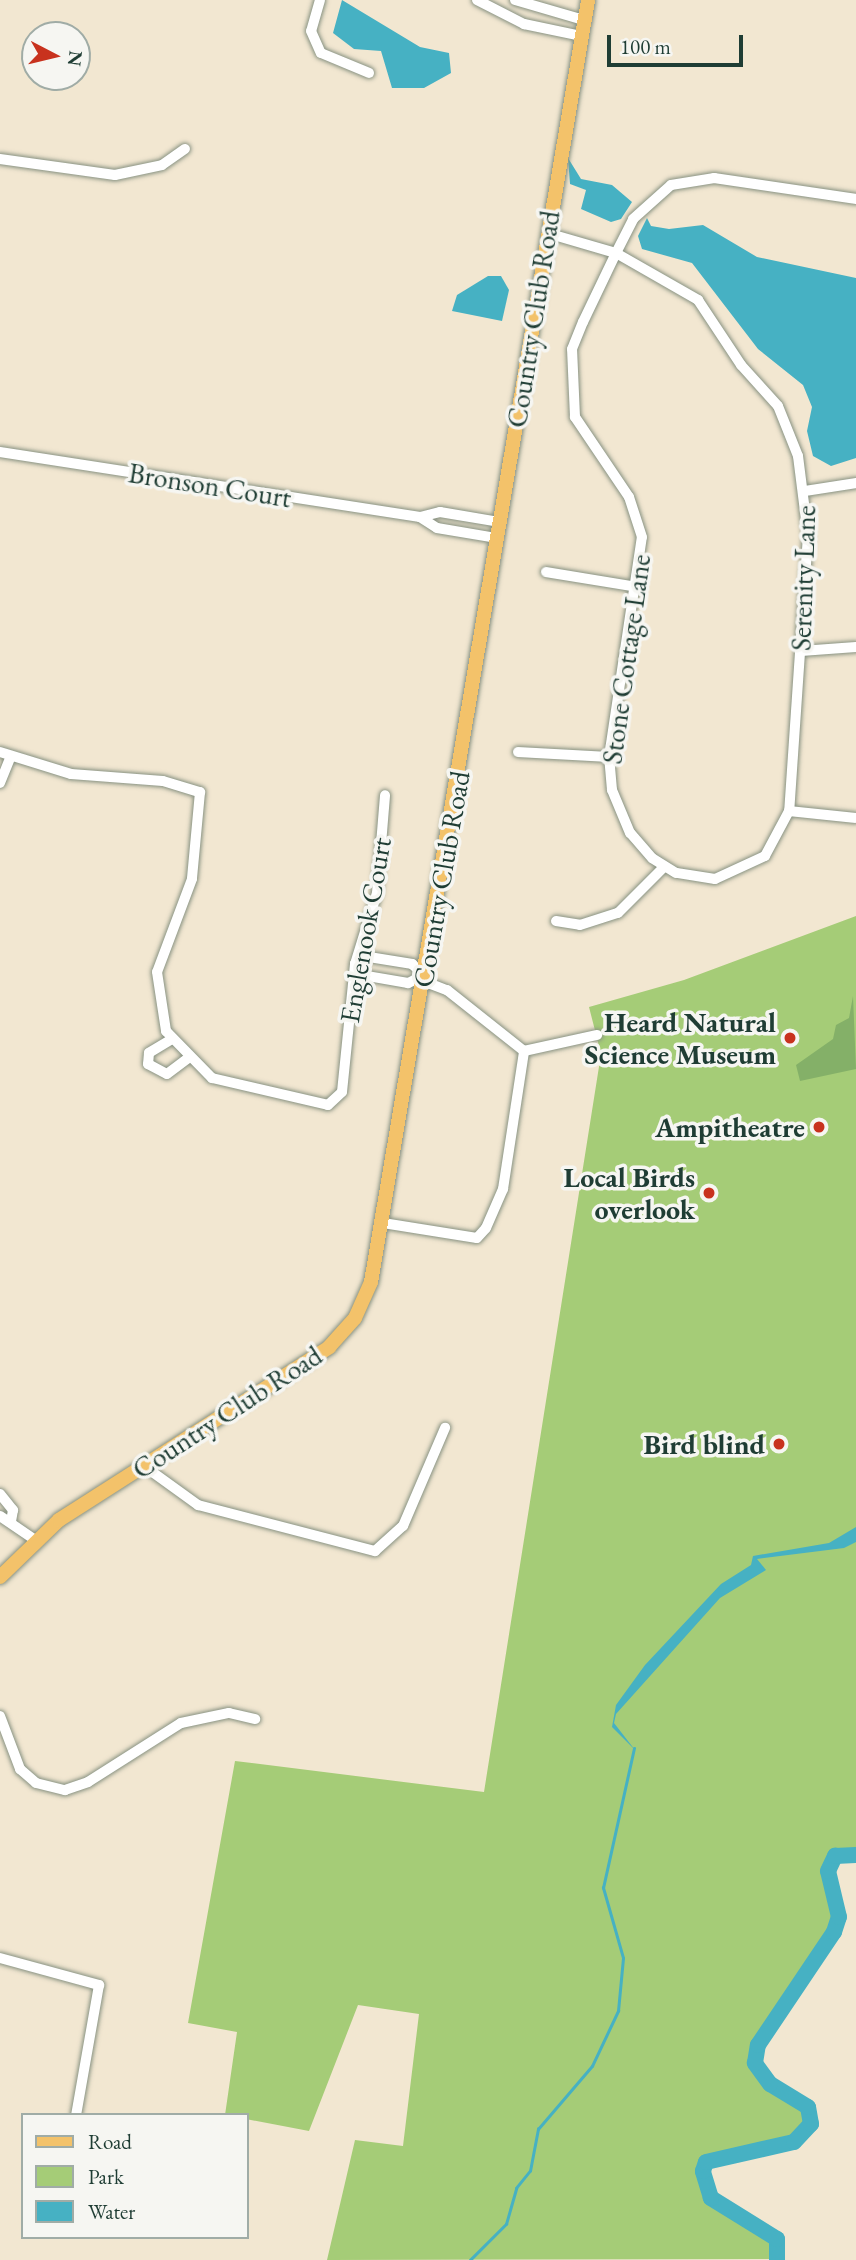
<!DOCTYPE html>
<style>
body{margin:0}
#map{position:relative;width:856px;height:2260px;overflow:hidden;background:#f2e7d1;font-family:"EB Garamond",serif}
div>[style]{position:absolute}
.green>*{inset:0;background:#a5cc77}
.forest>*{inset:0;background:#84b068}
.water>*{inset:0;background:#46b1c3}
.stream>*{height:2.5px;margin:-1.25px;padding:0 1.25px;transform-origin:1.25px;border-radius:1.25px;background:#46b1c3}
.river>*{height:16px;margin:-8px;padding:0 8px;transform-origin:8px;border-radius:8px;background:#46b1c3}
.roads{filter:drop-shadow(0 0 2px #889282) drop-shadow(0 0 2px #889282)}
.minor>*{height:10px;margin:-5px;padding:0 5px;transform-origin:5px;border-radius:5px;background:#fff}
.major>*{height:14px;margin:-7px;padding:0 7px;transform-origin:7px;border-radius:7px;background:#f3c26a}
.dots>*{width:19px;height:19px;translate:-50% -50%;box-sizing:border-box;border:4px solid #f6f6f2;border-radius:50%}
span{translate:-50% -50%;white-space:nowrap;text-align:center;line-height:1.15;-webkit-text-stroke:7px #f6f6f2;paint-order:stroke}
.street-label{font-size:28px;color:#1f3d34}
.poi-label{font-size:28px;color:#1f3d34;font-weight:700}
.right{translate:-100% -50%;text-align:right}
.legend{position:absolute;left:21px;top:2113px;width:228px;height:126px;box-sizing:border-box;background:#f6f6f2;border:2px solid #a0aca6;margin:0;padding:9px 12px;list-style:none;font-size:21px;color:#1f3d34}
.legend li{display:flex;align-items:center;gap:14px;height:35px}
.legend b{width:35px;border:2px solid #a0aca6}
.north{position:absolute;left:21px;top:21px;width:70px;height:70px;box-sizing:border-box;background:#f6f6f2;border:2px solid #a0aca6;border-radius:50%;rotate:97deg;font-size:19px;font-weight:700;line-height:28px;text-align:center;color:#1f3d34}
.north::after{content:'';display:block;margin:auto;width:24px;height:32px;background:#c8321e;clip-path:polygon(50% 0,100% 100%,50% 72%,0 100%)}
.scale{position:absolute;left:607px;top:35px;width:136px;height:32px;box-sizing:border-box;border:4px solid #1f3d34;border-top:0;padding-left:9px;font-size:21px;line-height:24px;white-space:nowrap;color:#1f3d34;-webkit-text-stroke:5px #f6f6f2;paint-order:stroke}
</style>
<div id="map">
<div class="green">
<div style="clip-path:polygon(856px 916px,856px 1854px,835px 1855px,828px 1871px,838px 1917px,833px 1931px,756px 2045px,754px 2064px,769px 2086px,808px 2108px,810px 2125px,804px 2134px,767px 2151px,706px 2160px,702px 2171px,710px 2200px,767px 2232px,778px 2247px,776px 2259px,327px 2260px,355px 2140px,403px 2146px,419px 2014px,358px 2005px,309px 2131px,225px 2115px,237px 2032px,188px 2023px,235px 1761px,484px 1792px,601px 1054px,589px 1007px,684px 980px)"></div>
</div>
<div class="forest">
<div style="clip-path:polygon(853px 996px,856px 1069px,800px 1081px,796px 1065px,833px 1039px,836px 1025px,849px 1018px)"></div>
</div>
<div class="water">
<div style="clip-path:polygon(342px 0,420px 47px,449px 53px,451px 73px,424px 88px,392px 88px,381px 51px,354px 49px,333px 33px)"></div>
<div style="clip-path:polygon(568px 158px,581px 179px,612px 185px,632px 202px,621px 219px,611px 222px,581px 209px,586px 190px,570px 184px)"></div>
<div style="clip-path:polygon(647px 218px,651px 226px,669px 229px,703px 225px,757px 257px,856px 278px,856px 458px,831px 466px,813px 456px,807px 431px,812px 407px,803px 385px,758px 349px,692px 263px,642px 249px,638px 236px)"></div>
<div style="clip-path:polygon(488px 276px,501px 276px,509px 290px,502px 321px,452px 311px,457px 295px)"></div>
<div style="clip-path:polygon(856px 1527px,856px 1542px,844px 1548px,757px 1559px,766px 1570px,720px 1598px,616px 1714px,614px 1723px,635px 1750px,612px 1727px,616px 1705px,645px 1665px,721px 1584px,751px 1565px,753px 1556px,829px 1543px)"></div>
</div>
<div class="stream">
<div style="left:470px;top:2260px;width:51px;rotate:-45deg"></div>
<div style="left:506px;top:2224px;width:37px;rotate:-74deg"></div>
<div style="left:516px;top:2188px;width:22px;rotate:-51deg"></div>
<div style="left:530px;top:2171px;width:43px;rotate:-79.2deg"></div>
<div style="left:538px;top:2129px;width:83px;rotate:-49.4deg"></div>
<div style="left:592px;top:2066px;width:61px;rotate:-64.7deg"></div>
<div style="left:618px;top:2011px;width:53px;rotate:-84.6deg"></div>
<div style="left:623px;top:1958px;width:73px;rotate:-105.9deg"></div>
<div style="left:603px;top:1888px;width:143px;rotate:-77.5deg"></div>
</div>
<div class="river">
<div style="left:777px;top:2260px;width:21px;rotate:-90deg"></div>
<div style="left:777px;top:2239px;width:78px;rotate:-148.2deg"></div>
<div style="left:711px;top:2198px;width:28px;rotate:-107deg"></div>
<div style="left:703px;top:2171px;width:9px;rotate:-72deg"></div>
<div style="left:706px;top:2162px;width:90px;rotate:-12.8deg"></div>
<div style="left:794px;top:2142px;width:25px;rotate:-47deg"></div>
<div style="left:811px;top:2124px;width:17px;rotate:-100deg"></div>
<div style="left:808px;top:2107px;width:44px;rotate:-148.8deg"></div>
<div style="left:770px;top:2084px;width:26px;rotate:-126deg"></div>
<div style="left:755px;top:2063px;width:18px;rotate:-81deg"></div>
<div style="left:758px;top:2045px;width:136px;rotate:-56.1deg"></div>
<div style="left:834px;top:1932px;width:16px;rotate:-72deg"></div>
<div style="left:839px;top:1917px;width:47px;rotate:-103.4deg"></div>
<div style="left:828px;top:1871px;width:17px;rotate:-65deg"></div>
<div style="left:835px;top:1856px;width:21px;rotate:-3deg"></div>
</div>
<div class="roads">
<div class="minor">
<div style="left:320px;top:0;width:32px;rotate:106deg"></div>
<div style="left:311px;top:31px;width:24px;rotate:66deg"></div>
<div style="left:321px;top:53px;width:52px;rotate:22.6deg"></div>
<div style="left:477px;top:0;width:53px;rotate:27.1deg"></div>
<div style="left:524px;top:24px;width:58px;rotate:11.9deg"></div>
<div style="left:515px;top:0;width:72px;rotate:16.2deg"></div>
<div style="left:0;top:159px;width:116px;rotate:7.9deg"></div>
<div style="left:115px;top:175px;width:48px;rotate:-12deg"></div>
<div style="left:162px;top:165px;width:28px;rotate:-35deg"></div>
<div style="left:547px;top:233px;width:72px;rotate:16.2deg"></div>
<div style="left:616px;top:253px;width:95px;rotate:29.8deg"></div>
<div style="left:698px;top:300px;width:78px;rotate:56.5deg"></div>
<div style="left:741px;top:365px;width:55px;rotate:47.9deg"></div>
<div style="left:778px;top:406px;width:54px;rotate:68.2deg"></div>
<div style="left:798px;top:456px;width:80px;rotate:82.8deg"></div>
<div style="left:808px;top:535px;width:277px;rotate:93.9deg"></div>
<div style="left:789px;top:811px;width:51px;rotate:118.1deg"></div>
<div style="left:765px;top:856px;width:55px;rotate:155.3deg"></div>
<div style="left:715px;top:879px;width:39px;rotate:-171deg"></div>
<div style="left:676px;top:873px;width:28px;rotate:-148deg"></div>
<div style="left:652px;top:858px;width:33px;rotate:-131deg"></div>
<div style="left:630px;top:833px;width:47px;rotate:-112.7deg"></div>
<div style="left:612px;top:790px;width:33px;rotate:-95deg"></div>
<div style="left:609px;top:757px;width:222px;rotate:-81.5deg"></div>
<div style="left:642px;top:537px;width:42px;rotate:-108deg"></div>
<div style="left:629px;top:497px;width:97px;rotate:-124deg"></div>
<div style="left:575px;top:417px;width:68px;rotate:-92.5deg"></div>
<div style="left:572px;top:349px;width:29px;rotate:-68deg"></div>
<div style="left:583px;top:322px;width:76px;rotate:-64.4deg"></div>
<div style="left:616px;top:253px;width:38px;rotate:-63deg"></div>
<div style="left:633px;top:219px;width:51px;rotate:-41.8deg"></div>
<div style="left:671px;top:185px;width:44px;rotate:-9.2deg"></div>
<div style="left:714px;top:178px;width:144px;rotate:8.4deg"></div>
<div style="left:0;top:452px;width:425px;rotate:8.8deg"></div>
<div style="left:420px;top:517px;width:20px;rotate:33deg"></div>
<div style="left:437px;top:528px;width:61px;rotate:9.5deg"></div>
<div style="left:805px;top:491px;width:52px;rotate:-8.9deg"></div>
<div style="left:420px;top:517px;width:21px;rotate:-14deg"></div>
<div style="left:440px;top:512px;width:61px;rotate:9.5deg"></div>
<div style="left:546px;top:572px;width:93px;rotate:9.3deg"></div>
<div style="left:801px;top:651px;width:55px;rotate:-4.2deg"></div>
<div style="left:0;top:752px;width:74px;rotate:17.2deg"></div>
<div style="left:71px;top:774px;width:92px;rotate:4.4deg"></div>
<div style="left:163px;top:781px;width:39px;rotate:17deg"></div>
<div style="left:200px;top:792px;width:87px;rotate:95.3deg"></div>
<div style="left:192px;top:879px;width:99px;rotate:110.6deg"></div>
<div style="left:157px;top:972px;width:60px;rotate:81.3deg"></div>
<div style="left:166px;top:1031px;width:66px;rotate:45.6deg"></div>
<div style="left:212px;top:1078px;width:119px;rotate:13.1deg"></div>
<div style="left:328px;top:1105px;width:19px;rotate:-43deg"></div>
<div style="left:342px;top:1092px;width:129px;rotate:-84.2deg"></div>
<div style="left:355px;top:964px;width:74px;rotate:-72.8deg"></div>
<div style="left:377px;top:893px;width:98px;rotate:-85.3deg"></div>
<div style="left:518px;top:752px;width:91px;rotate:3.1deg"></div>
<div style="left:0;top:783px;width:29px;rotate:-68deg"></div>
<div style="left:789px;top:811px;width:67px;rotate:6deg"></div>
<div style="left:556px;top:921px;width:24px;rotate:9deg"></div>
<div style="left:580px;top:925px;width:40px;rotate:-18deg"></div>
<div style="left:618px;top:913px;width:65px;rotate:-45deg"></div>
<div style="left:369px;top:957px;width:44px;rotate:9.2deg"></div>
<div style="left:412px;top:964px;width:16px;rotate:43deg"></div>
<div style="left:424px;top:975px;width:18px;rotate:153deg"></div>
<div style="left:408px;top:983px;width:42px;rotate:-170.3deg"></div>
<div style="left:367px;top:976px;width:17px;rotate:-135deg"></div>
<div style="left:355px;top:964px;width:16px;rotate:-27deg"></div>
<div style="left:423px;top:981px;width:26px;rotate:21deg"></div>
<div style="left:447px;top:990px;width:98px;rotate:38.4deg"></div>
<div style="left:524px;top:1051px;width:75px;rotate:-12.4deg"></div>
<div style="left:172px;top:1039px;width:27px;rotate:149deg"></div>
<div style="left:149px;top:1053px;width:11px;rotate:95deg"></div>
<div style="left:148px;top:1064px;width:21px;rotate:28deg"></div>
<div style="left:167px;top:1074px;width:25px;rotate:-37deg"></div>
<div style="left:383px;top:1223px;width:95px;rotate:9.1deg"></div>
<div style="left:477px;top:1238px;width:13px;rotate:-48deg"></div>
<div style="left:486px;top:1228px;width:43px;rotate:-66.4deg"></div>
<div style="left:503px;top:1189px;width:140px;rotate:-81.3deg"></div>
<div style="left:144px;top:1466px;width:67px;rotate:35.8deg"></div>
<div style="left:198px;top:1505px;width:183px;rotate:14.6deg"></div>
<div style="left:375px;top:1551px;width:38px;rotate:-42deg"></div>
<div style="left:403px;top:1526px;width:107px;rotate:-66.8deg"></div>
<div style="left:0;top:1494px;width:21px;rotate:51deg"></div>
<div style="left:13px;top:1510px;width:11px;rotate:100deg"></div>
<div style="left:0;top:1516px;width:42px;rotate:34.4deg"></div>
<div style="left:0;top:1716px;width:57px;rotate:69.3deg"></div>
<div style="left:20px;top:1769px;width:21px;rotate:41deg"></div>
<div style="left:36px;top:1783px;width:30px;rotate:14deg"></div>
<div style="left:65px;top:1790px;width:24px;rotate:-19deg"></div>
<div style="left:88px;top:1782px;width:110px;rotate:-32.4deg"></div>
<div style="left:181px;top:1723px;width:49px;rotate:-11.8deg"></div>
<div style="left:229px;top:1713px;width:27px;rotate:13deg"></div>
<div style="left:0;top:1958px;width:103px;rotate:15.3deg"></div>
<div style="left:99px;top:1985px;width:132px;rotate:100deg"></div>
</div>
<div class="major">
<div style="left:0;top:1577px;width:82px;rotate:-44deg"></div>
<div style="left:59px;top:1520px;width:321px;rotate:-32.6deg"></div>
<div style="left:329px;top:1347px;width:39px;rotate:-48deg"></div>
<div style="left:355px;top:1318px;width:39px;rotate:-66deg"></div>
<div style="left:371px;top:1282px;width:1300px;rotate:-80.39deg"></div>
</div>
</div>
<div class="dots">
<div style="left:790px;top:1038px;background:#c8321e"></div>
<div style="left:819px;top:1127px;background:#c8321e"></div>
<div style="left:709px;top:1193px;background:#c8321e"></div>
<div style="left:779px;top:1444px;background:#c8321e"></div>
</div>
<div class="street-label">
<span style="left:533px;top:319px;rotate:-81deg">Country Club Road</span>
<span style="left:210px;top:485px;rotate:9deg">Bronson Court</span>
<span style="left:803px;top:578px;rotate:-88deg">Serenity Lane</span>
<span style="left:626px;top:659px;rotate:-82deg">Stone Cottage Lane</span>
<span style="left:441px;top:879px;rotate:-80deg">Country Club Road</span>
<span style="left:365px;top:930px;rotate:-80deg">Englenook Court</span>
<span style="left:227px;top:1412px;rotate:-33deg">Country Club Road</span>
</div>
<div class="poi-label">
<span class="right" style="left:776px;top:1038px">Heard Natural<br>Science Museum</span>
<span class="right" style="left:805px;top:1127px">Ampitheatre</span>
<span class="right" style="left:695px;top:1193px">Local Birds<br>overlook</span>
<span class="right" style="left:765px;top:1444px">Bird blind</span>
</div>
<ul class="legend">
<li><b style="height:9px;background:#f3c26a"></b>Road</li>
<li><b style="height:19px;background:#a5cc77"></b>Park</li>
<li><b style="height:19px;background:#46b1c3"></b>Water</li>
</ul>
<div class="north">N</div>
<div class="scale">100 m</div>
</div>
